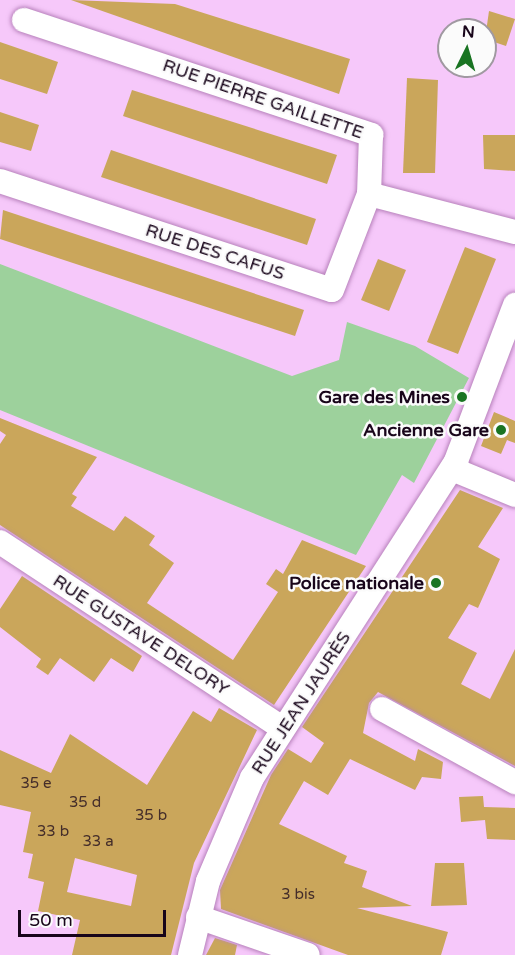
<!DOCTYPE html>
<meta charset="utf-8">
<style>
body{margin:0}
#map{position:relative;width:515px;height:955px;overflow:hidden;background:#f6c8fa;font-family:"Varela Round",sans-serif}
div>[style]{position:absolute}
.green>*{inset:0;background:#9dd19c}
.building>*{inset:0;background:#caa65b}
.roads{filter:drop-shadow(0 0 2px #b781bb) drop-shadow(0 0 2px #b781bb)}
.minor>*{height:24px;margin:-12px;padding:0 12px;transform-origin:12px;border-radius:12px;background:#fff}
.dots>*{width:16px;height:16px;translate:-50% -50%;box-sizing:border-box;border:3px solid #fbfbfb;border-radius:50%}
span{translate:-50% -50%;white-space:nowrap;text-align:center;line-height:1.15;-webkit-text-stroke:5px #fbfbfb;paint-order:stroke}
.number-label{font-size:15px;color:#442d2a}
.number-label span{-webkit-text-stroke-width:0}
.street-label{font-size:18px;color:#18051a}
.poi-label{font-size:18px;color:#18051a;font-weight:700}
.right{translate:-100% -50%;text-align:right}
.north{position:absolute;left:437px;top:18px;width:60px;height:60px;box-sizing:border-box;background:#fbfbfb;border:2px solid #a099a1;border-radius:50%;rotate:5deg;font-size:16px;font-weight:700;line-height:24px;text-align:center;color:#18051a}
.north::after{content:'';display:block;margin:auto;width:21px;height:27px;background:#197422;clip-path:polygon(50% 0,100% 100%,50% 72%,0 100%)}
.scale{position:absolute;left:18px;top:910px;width:148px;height:27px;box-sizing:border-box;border:3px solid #18051a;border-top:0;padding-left:8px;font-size:18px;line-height:21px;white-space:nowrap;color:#18051a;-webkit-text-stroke:4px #fbfbfb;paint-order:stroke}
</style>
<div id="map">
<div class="green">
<div style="clip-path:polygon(0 264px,292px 376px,339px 360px,347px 322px,415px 346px,469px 378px,414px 483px,402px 475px,356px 555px,0 410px)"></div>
</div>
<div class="building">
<div style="clip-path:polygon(71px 0,175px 4px,350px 59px,339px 94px)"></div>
<div style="clip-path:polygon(489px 11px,515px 19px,506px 46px,485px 39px)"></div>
<div style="clip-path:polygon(0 42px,58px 62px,47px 94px,0 79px)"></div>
<div style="clip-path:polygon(407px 78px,438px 80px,435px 173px,403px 173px)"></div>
<div style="clip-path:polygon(132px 90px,337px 155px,327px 184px,123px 116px)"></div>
<div style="clip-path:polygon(0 112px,39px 125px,31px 151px,0 142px)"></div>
<div style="clip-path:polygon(483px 135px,515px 135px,515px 171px,484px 169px)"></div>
<div style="clip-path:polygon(111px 150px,316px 219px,307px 245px,101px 177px)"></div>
<div style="clip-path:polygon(3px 210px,304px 310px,295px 336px,0 239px)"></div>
<div style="clip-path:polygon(465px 247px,496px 259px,458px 354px,427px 342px)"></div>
<div style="clip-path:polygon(378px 259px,406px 270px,389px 311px,361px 300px)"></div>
<div style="clip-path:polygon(494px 412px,515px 421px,515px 443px,507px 440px,501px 454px,481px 446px)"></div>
<div style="clip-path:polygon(0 418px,97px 457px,72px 494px,77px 497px,71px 506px,114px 531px,125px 516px,155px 536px,149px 545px,174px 563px,147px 603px,233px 660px,278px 592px,266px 584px,276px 569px,283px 574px,302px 540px,366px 566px,274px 705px,0 525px,0 444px,6px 435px,0 431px)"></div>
<div style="clip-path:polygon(460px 490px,503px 508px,478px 547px,500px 559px,478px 608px,469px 604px,448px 638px,477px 653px,461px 684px,490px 699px,515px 649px,515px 766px,378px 692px,369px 703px,363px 733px,415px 761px,418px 749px,443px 762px,441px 779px,422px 777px,415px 790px,350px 759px,328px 795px,304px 781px,279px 824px,347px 856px,344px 863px,367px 871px,362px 887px,412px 906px,357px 908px,448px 932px,441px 955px,348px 955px,221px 909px,220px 890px,271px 775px,288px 749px,311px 763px,324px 743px,302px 727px)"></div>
<div style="clip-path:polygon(22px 576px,142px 656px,133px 672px,111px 658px,94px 682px,60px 658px,48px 675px,36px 667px,41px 659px,0 627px,0 609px)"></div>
<div style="clip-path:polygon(evenodd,219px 708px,257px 730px,194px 863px,171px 955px,72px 955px,80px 920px,38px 911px,44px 882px,28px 878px,33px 854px,23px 852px,31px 812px,0 805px,0 750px,51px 773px,70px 734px,147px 785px,193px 711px,211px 722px,219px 708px,75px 858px,137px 875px,131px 906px,67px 892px,75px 858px)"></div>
<div style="clip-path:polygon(483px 796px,484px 807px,515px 808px,515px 840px,487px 839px,485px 820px,461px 822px,459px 797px)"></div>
<div style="clip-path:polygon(435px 863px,464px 863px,467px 905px,431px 906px)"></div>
<div style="clip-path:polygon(215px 938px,237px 945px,235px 955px,206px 955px)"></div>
</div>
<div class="roads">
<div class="minor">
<div style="left:24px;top:20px;width:366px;rotate:18.3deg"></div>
<div style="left:371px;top:135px;width:59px;rotate:91.9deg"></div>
<div style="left:369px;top:194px;width:151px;rotate:14.6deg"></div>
<div style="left:0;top:181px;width:349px;rotate:18.2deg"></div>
<div style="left:332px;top:290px;width:103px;rotate:-68.9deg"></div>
<div style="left:452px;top:469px;width:68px;rotate:22.4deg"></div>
<div style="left:0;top:542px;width:336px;rotate:33.4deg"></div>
<div style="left:382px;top:709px;width:152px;rotate:28.8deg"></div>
<div style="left:198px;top:917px;width:116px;rotate:19.1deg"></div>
<div style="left:190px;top:955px;width:76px;rotate:-76.3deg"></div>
<div style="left:208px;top:881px;width:112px;rotate:-66.9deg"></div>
<div style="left:252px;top:778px;width:377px;rotate:-57.2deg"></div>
<div style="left:456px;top:461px;width:167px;rotate:-69.3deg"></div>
</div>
</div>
<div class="dots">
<div style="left:462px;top:397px;background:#197422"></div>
<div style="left:501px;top:430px;background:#197422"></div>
<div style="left:436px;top:583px;background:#197422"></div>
</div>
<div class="number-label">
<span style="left:36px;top:784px">35 e</span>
<span style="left:85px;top:803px">35 d</span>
<span style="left:151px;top:816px">35 b</span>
<span style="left:53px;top:832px">33 b</span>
<span style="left:98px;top:842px">33 a</span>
<span style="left:298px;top:895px">3 bis</span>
</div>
<div class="street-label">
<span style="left:263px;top:99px;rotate:19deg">RUE PIERRE GAILLETTE</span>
<span style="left:215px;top:252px;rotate:18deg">RUE DES CAFUS</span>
<span style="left:141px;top:635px;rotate:33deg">RUE GUSTAVE DELORY</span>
<span style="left:301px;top:703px;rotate:-57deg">RUE JEAN JAURÈS</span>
</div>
<div class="poi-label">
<span class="right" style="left:450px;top:397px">Gare des Mines</span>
<span class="right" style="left:489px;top:430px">Ancienne Gare</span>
<span class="right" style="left:424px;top:583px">Police nationale</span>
</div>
<div class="north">N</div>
<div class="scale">50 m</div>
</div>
